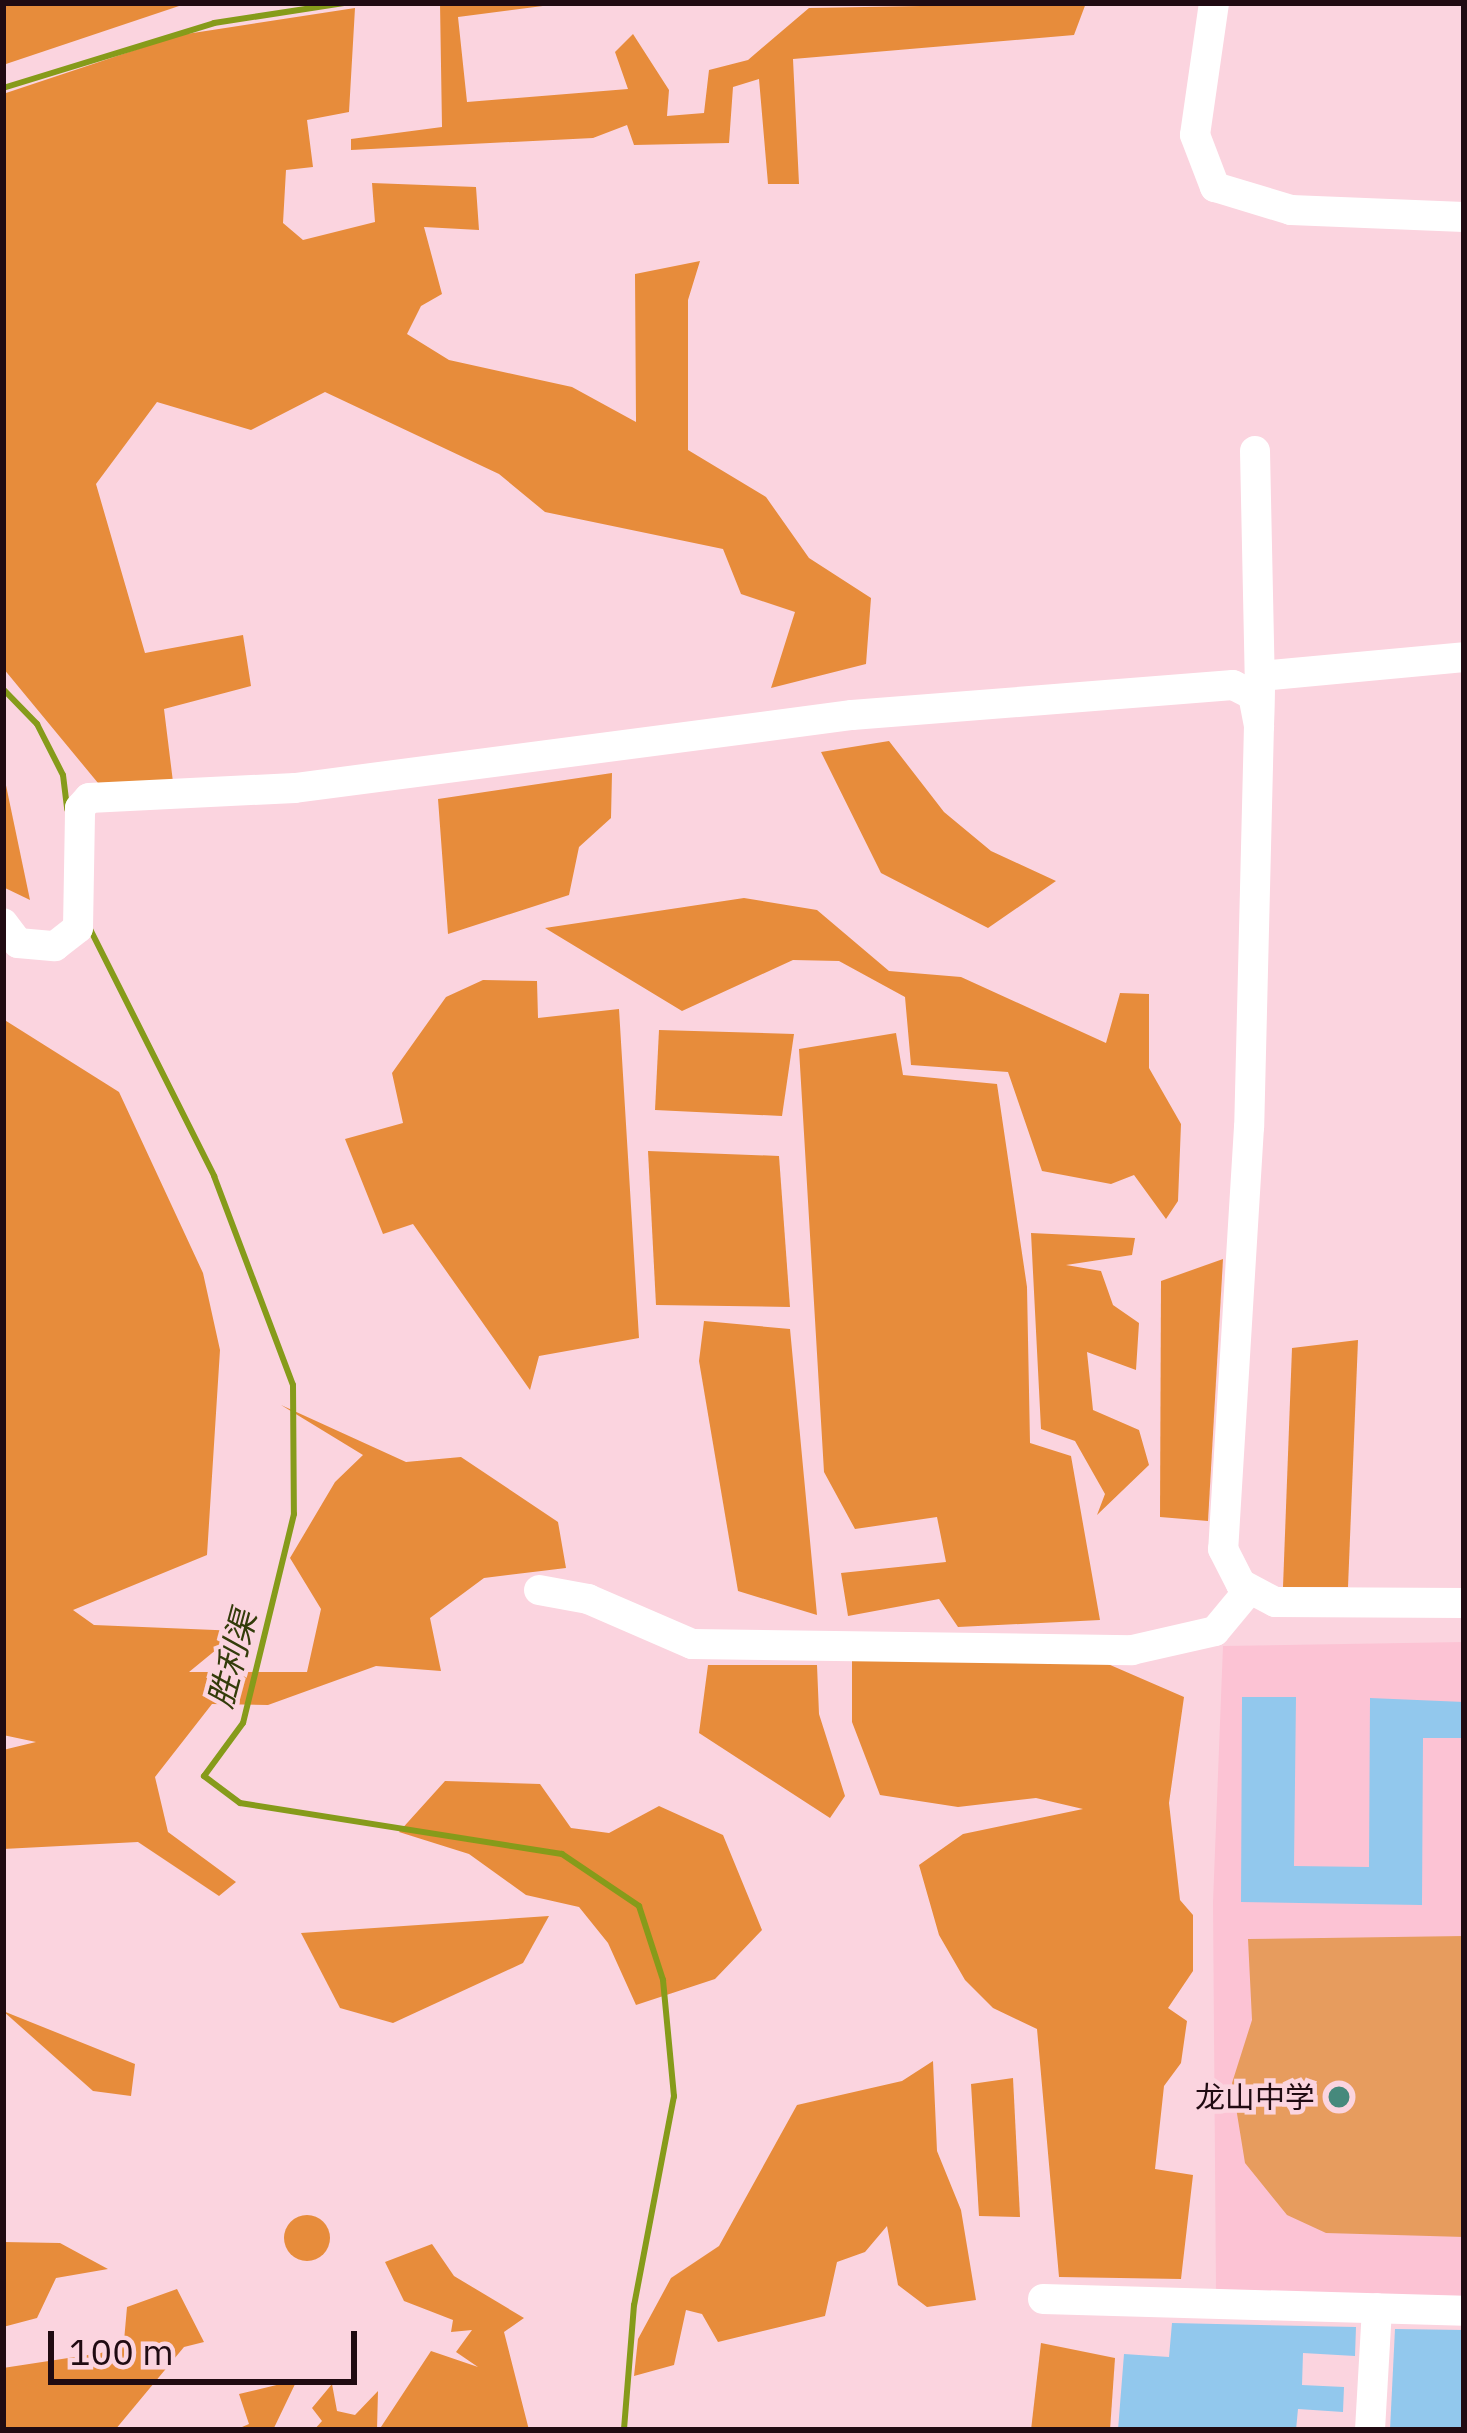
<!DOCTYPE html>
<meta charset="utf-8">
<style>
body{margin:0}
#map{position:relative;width:1467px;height:2433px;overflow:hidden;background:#fbd4df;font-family:"IBM Plex Sans","Noto Sans SC",sans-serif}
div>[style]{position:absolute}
.built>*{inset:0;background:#fcc3d4}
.green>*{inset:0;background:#e79c5e}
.forest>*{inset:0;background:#e78c3b}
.round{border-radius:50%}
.stream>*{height:6px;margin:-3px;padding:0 3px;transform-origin:3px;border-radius:3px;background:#869b1a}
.building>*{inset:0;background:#92c8ed}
.minor>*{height:30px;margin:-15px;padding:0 15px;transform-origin:15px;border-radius:15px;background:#fff}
.dots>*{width:33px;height:33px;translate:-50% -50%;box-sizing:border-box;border:6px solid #fbd4df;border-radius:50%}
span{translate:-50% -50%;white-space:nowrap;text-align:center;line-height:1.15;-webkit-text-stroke:9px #fbd4df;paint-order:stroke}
.poi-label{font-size:30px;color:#200b12}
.right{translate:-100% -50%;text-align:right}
.water-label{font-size:33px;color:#333b0a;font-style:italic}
.frame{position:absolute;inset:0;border:6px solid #200b12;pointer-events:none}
.scale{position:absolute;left:48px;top:2331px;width:309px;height:54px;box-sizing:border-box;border:6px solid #200b12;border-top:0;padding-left:15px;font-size:36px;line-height:42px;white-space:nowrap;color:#200b12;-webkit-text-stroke:9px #fbd4df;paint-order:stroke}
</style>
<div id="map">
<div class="built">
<div style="clip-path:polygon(1464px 1642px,1464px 2296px,1216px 2292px,1213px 1902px,1223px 1646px)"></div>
</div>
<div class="green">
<div style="clip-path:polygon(1464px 1936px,1464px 2237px,1326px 2233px,1287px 2215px,1245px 2163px,1232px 2083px,1252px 2020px,1248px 1939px)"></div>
</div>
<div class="forest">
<div style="clip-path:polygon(3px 3px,188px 3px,3px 65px)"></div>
<div style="clip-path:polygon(440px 3px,566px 3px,458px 17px,467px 102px,628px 89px,615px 52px,633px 34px,669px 90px,667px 116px,704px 113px,709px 70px,748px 60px,809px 8px,1086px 3px,1074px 35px,793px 59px,799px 184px,768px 184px,759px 79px,733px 87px,729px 143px,634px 145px,627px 125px,593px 138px,351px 150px,351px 139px,442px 127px)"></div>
<div style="clip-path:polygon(355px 8px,349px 112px,307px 120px,313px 167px,286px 170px,283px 223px,303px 240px,375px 222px,372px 183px,476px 187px,479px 230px,424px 227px,442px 294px,421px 306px,407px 334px,449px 360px,572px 387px,636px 422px,635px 274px,700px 261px,688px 300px,688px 450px,766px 497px,809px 558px,871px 598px,866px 664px,771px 688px,795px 612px,741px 594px,723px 549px,545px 512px,499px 474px,325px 392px,251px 430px,157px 402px,96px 484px,145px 653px,243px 635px,251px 686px,164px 709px,173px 782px,98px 783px,3px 668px,3px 94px,180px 35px)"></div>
<div style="clip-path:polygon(889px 741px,944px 812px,991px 851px,1056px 881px,988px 928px,881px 873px,821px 752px)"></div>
<div style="clip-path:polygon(3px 771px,30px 900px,3px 887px)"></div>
<div style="clip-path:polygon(612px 773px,611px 818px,579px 847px,569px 895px,448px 934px,438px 799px)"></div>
<div style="clip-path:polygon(744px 898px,817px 910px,889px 971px,961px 977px,1106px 1043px,1120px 993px,1149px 994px,1149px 1068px,1181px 1124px,1178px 1201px,1166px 1219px,1134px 1175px,1111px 1184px,1042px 1171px,1008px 1072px,911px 1065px,905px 997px,839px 961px,793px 960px,682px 1011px,545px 928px)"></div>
<div style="clip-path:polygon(483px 980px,537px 981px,538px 1018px,619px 1009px,639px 1338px,539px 1356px,530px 1390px,413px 1224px,383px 1234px,345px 1139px,403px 1123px,392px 1073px,446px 997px)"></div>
<div style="clip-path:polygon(3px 1019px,119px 1092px,203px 1273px,220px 1350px,207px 1555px,73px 1610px,94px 1625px,239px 1631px,189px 1672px,307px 1672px,321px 1609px,290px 1558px,335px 1482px,363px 1455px,281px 1405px,406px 1462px,461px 1457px,558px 1522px,566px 1568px,484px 1578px,430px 1618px,441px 1671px,376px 1666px,268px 1705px,212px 1704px,155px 1777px,168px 1832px,236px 1882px,219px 1896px,138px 1842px,3px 1849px,3px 1750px,36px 1742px,3px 1735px)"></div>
<div style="clip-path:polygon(659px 1030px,794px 1034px,782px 1116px,655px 1110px)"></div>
<div style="clip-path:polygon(896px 1033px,903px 1075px,997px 1084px,1027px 1287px,1030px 1443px,1071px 1456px,1100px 1620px,958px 1627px,939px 1599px,848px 1616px,841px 1573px,946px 1562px,937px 1517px,855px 1529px,824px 1472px,799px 1049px)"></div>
<div style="clip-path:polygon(648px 1151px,779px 1156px,790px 1307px,656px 1305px)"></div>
<div style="clip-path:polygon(1031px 1233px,1135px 1238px,1132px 1255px,1066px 1265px,1101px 1271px,1113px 1305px,1139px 1323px,1136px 1370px,1087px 1352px,1093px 1410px,1139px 1430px,1149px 1465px,1097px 1515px,1105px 1494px,1075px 1441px,1041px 1429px)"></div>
<div style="clip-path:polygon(1223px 1259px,1208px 1521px,1160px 1517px,1161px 1281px)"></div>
<div style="clip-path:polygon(704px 1321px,790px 1329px,817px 1615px,738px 1591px,699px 1361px)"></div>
<div style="clip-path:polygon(1358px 1340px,1348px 1587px,1283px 1587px,1292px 1348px)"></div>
<div style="clip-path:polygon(852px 1661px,1101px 1661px,1184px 1697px,1169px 1803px,1180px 1900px,1193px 1915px,1193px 1971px,1168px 2008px,1187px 2021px,1181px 2063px,1164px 2086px,1155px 2169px,1193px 2175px,1181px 2279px,1059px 2277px,1037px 2029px,993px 2008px,965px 1980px,939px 1935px,919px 1865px,963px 1834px,1083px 1809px,1036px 1798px,958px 1807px,880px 1795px,852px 1722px)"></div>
<div style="clip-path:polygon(708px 1665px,817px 1665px,819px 1714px,845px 1796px,830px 1818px,699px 1733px)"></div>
<div style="clip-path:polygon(445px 1781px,540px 1784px,571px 1828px,609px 1833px,659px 1806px,723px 1835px,762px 1930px,715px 1979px,636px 2005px,608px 1943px,579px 1907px,526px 1895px,469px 1854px,399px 1832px)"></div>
<div style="clip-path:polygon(549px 1916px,523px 1963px,393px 2023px,340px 2008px,301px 1933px)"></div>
<div style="clip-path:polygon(3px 2011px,135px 2064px,131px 2096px,93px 2091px)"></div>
<div style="clip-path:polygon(933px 2061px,937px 2151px,961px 2210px,976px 2300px,927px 2307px,898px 2285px,887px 2226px,865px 2252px,837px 2262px,825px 2316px,718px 2342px,702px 2314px,686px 2310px,674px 2365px,634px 2376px,638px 2339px,671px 2278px,719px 2246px,797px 2105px,902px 2081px)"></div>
<div style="clip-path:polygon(1013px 2078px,1020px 2217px,979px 2216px,971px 2084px)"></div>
<div class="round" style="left:284px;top:2215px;width:46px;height:46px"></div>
<div style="clip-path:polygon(3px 2242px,60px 2243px,108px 2269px,56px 2278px,37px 2318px,3px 2327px)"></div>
<div style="clip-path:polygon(432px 2244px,454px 2276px,524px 2318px,504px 2332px,529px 2430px,379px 2430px,431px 2351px,478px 2367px,456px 2352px,472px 2330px,451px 2332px,453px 2320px,404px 2301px,385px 2262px)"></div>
<div style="clip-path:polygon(177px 2289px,204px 2342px,184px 2347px,115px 2430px,3px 2430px,3px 2368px,101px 2353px,124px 2341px,127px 2307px)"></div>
<div style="clip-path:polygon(1041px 2343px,1115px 2358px,1110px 2430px,1031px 2430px)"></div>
<div style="clip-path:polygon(297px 2380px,273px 2430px,235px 2430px,249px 2424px,239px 2394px)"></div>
<div style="clip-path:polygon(332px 2384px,337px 2411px,355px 2415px,378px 2391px,377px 2430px,314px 2430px,322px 2421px,312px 2408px)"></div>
</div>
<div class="stream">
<div style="left:3px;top:88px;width:221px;rotate:-17.1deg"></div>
<div style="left:214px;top:23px;width:133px;rotate:-8.7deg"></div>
<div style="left:3px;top:689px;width:49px;rotate:45.8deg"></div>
<div style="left:37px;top:724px;width:57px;rotate:63deg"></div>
<div style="left:63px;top:775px;width:35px;rotate:83deg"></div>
<div style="left:89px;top:927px;width:279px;rotate:63.3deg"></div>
<div style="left:214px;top:1176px;width:223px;rotate:69.3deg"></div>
<div style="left:293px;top:1385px;width:129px;rotate:89.6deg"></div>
<div style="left:294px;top:1514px;width:215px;rotate:103.7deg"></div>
<div style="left:243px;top:1723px;width:66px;rotate:126.3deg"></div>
<div style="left:204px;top:1776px;width:45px;rotate:36.9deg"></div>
<div style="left:240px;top:1803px;width:326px;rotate:9deg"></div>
<div style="left:562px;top:1854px;width:93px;rotate:34deg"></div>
<div style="left:639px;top:1906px;width:78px;rotate:72deg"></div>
<div style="left:663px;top:1980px;width:117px;rotate:84.6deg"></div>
<div style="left:674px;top:2096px;width:213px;rotate:100.8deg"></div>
<div style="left:634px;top:2305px;width:125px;rotate:94.6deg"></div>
</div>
<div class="building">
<div style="clip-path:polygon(1242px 1697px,1296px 1697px,1294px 1866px,1369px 1867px,1370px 1698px,1464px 1702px,1464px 1738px,1423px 1738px,1422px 1905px,1241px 1902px)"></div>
<div style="clip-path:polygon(1172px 2323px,1356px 2327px,1355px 2356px,1303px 2353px,1302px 2385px,1344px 2387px,1343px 2412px,1298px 2409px,1296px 2430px,1118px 2430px,1124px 2354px,1169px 2357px)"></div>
<div style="clip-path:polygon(1395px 2329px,1464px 2330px,1464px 2430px,1390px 2430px)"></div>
</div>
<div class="minor">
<div style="left:1214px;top:3px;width:133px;rotate:98.2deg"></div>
<div style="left:1195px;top:135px;width:56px;rotate:69deg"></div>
<div style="left:1215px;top:187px;width:79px;rotate:16.8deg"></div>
<div style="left:1291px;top:210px;width:173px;rotate:2.3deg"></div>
<div style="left:1255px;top:451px;width:233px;rotate:88.8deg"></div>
<div style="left:1260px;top:684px;width:443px;rotate:91.4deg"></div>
<div style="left:1249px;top:1127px;width:423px;rotate:93.5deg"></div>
<div style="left:1223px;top:1549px;width:39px;rotate:63deg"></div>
<div style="left:1241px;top:1584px;width:38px;rotate:28deg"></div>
<div style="left:1275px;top:1602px;width:189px;rotate:0.3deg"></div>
<div style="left:3px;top:923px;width:25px;rotate:53deg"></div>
<div style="left:18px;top:943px;width:37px;rotate:5deg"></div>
<div style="left:55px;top:946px;width:29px;rotate:-38deg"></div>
<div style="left:78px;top:928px;width:120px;rotate:-89deg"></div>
<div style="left:80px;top:808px;width:13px;rotate:-48deg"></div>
<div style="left:89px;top:798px;width:206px;rotate:-2.8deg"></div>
<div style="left:295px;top:788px;width:562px;rotate:-7.47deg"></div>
<div style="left:852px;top:715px;width:382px;rotate:-4.5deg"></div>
<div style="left:1233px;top:685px;width:22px;rotate:27deg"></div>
<div style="left:1253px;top:695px;width:32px;rotate:79deg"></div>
<div style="left:1259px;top:726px;width:50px;rotate:-88.9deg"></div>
<div style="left:1260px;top:676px;width:205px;rotate:-5.3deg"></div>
<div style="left:539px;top:1590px;width:50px;rotate:10.4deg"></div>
<div style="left:588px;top:1599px;width:113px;rotate:23.4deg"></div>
<div style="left:692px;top:1644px;width:440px;rotate:0.8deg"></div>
<div style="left:1132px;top:1650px;width:85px;rotate:-12.9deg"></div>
<div style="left:1215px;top:1631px;width:53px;rotate:-50.3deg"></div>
<div style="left:1043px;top:2299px;width:421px;rotate:1.6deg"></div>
<div style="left:1370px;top:2430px;width:122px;rotate:-86.7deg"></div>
</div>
<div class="dots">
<div style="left:1339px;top:2097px;background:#46897c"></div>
</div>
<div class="poi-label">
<span class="right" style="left:1315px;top:2097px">龙山中学</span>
</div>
<div class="water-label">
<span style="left:232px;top:1659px;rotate:-75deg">胜利渠</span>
</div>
<div class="frame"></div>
<div class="scale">100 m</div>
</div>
